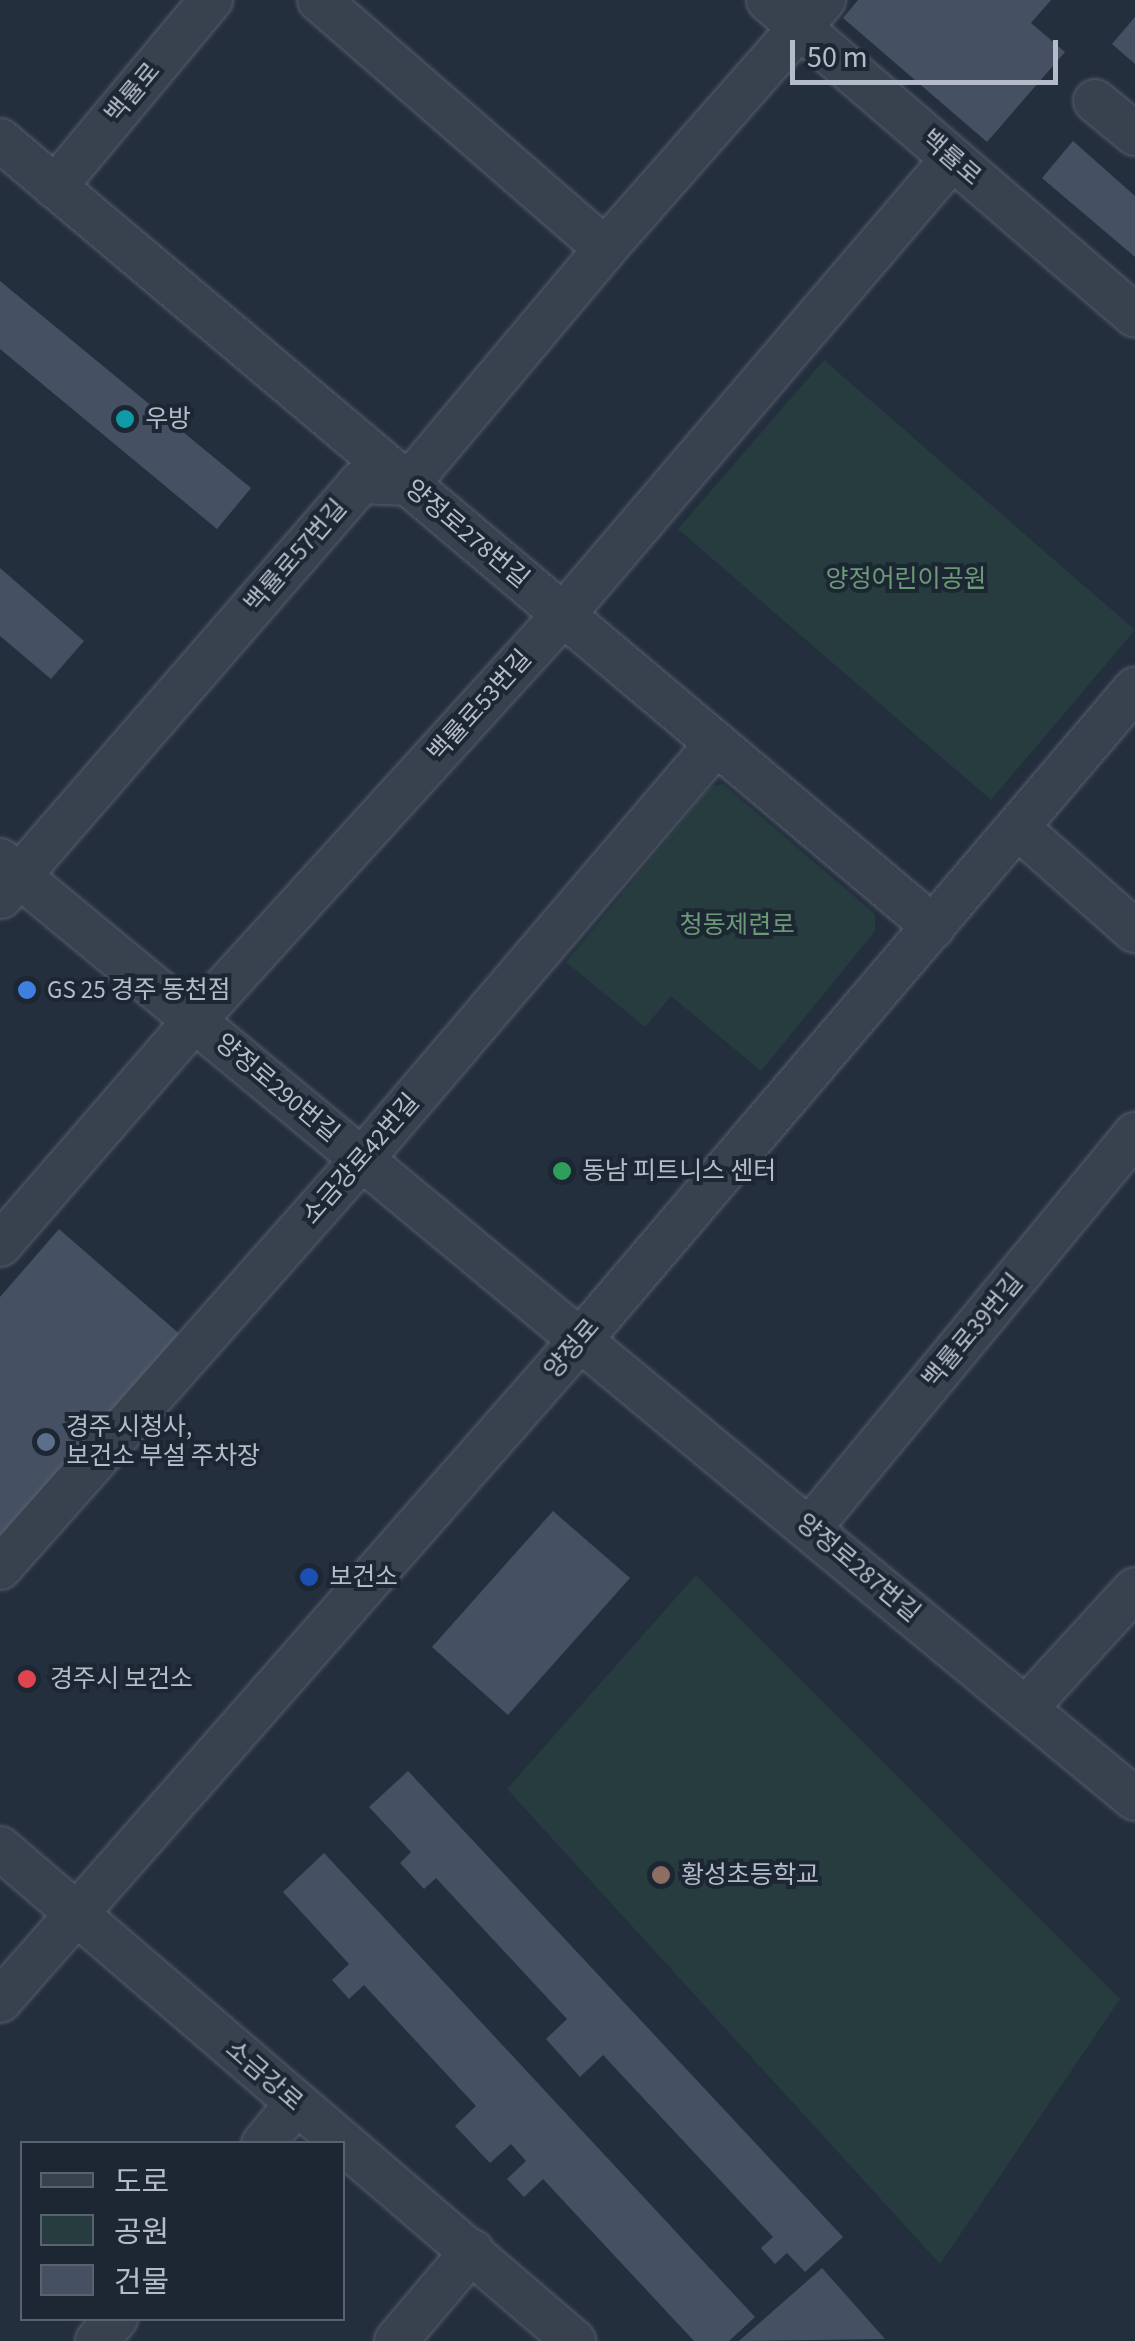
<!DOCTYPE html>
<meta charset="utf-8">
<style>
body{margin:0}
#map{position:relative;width:1135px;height:2341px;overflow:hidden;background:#242f3e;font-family:"Source Sans 3","Noto Sans KR",sans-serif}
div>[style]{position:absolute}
.green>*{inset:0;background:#263c3f}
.building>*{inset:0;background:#455162}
.roads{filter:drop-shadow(0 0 2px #565f6c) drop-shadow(0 0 2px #565f6c)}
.minor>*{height:42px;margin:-21px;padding:0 21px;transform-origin:21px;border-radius:21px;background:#38414e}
.dots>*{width:28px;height:28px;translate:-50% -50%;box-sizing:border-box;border:5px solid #1d2633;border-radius:50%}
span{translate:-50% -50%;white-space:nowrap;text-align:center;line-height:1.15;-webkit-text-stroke:8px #1d2633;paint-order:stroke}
.street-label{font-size:25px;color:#b4bcc9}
.poi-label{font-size:25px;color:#b4bcc9}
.left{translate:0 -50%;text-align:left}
.park-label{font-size:25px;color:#6b9a76}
.legend{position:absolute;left:20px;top:2141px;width:325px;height:180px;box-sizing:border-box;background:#1d2633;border:2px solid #59626f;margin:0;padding:12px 18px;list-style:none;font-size:30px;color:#b4bcc9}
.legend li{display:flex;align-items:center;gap:20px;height:50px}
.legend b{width:50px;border:2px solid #59626f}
.scale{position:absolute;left:790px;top:40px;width:268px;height:45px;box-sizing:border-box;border:5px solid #b4bcc9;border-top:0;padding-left:12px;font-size:30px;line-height:35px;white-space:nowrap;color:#b4bcc9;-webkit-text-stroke:8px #1d2633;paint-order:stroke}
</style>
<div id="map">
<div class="green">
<div style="clip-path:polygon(824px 360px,1135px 630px,991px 800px,678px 529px)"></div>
<div style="clip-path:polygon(723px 784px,875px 914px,875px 931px,761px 1071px,671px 996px,645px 1027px,566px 962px,710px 787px)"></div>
<div style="clip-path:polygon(696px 1575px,1120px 1999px,940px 2264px,507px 1789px)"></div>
</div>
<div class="building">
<div style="clip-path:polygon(858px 0,1051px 0,1031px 23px,1065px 52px,987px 142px,843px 18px)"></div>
<div style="clip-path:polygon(1135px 17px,1135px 64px,1112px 44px)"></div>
<div style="clip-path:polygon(1073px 141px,1135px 196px,1135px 257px,1042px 178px)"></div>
<div style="clip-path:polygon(0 281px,251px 488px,217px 529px,0 349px)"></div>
<div style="clip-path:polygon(0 568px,84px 641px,51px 679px,0 636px)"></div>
<div style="clip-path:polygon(59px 1229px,183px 1337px,0 1547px,0 1297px)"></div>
<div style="clip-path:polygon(553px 1511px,630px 1578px,508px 1715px,432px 1647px)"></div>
<div style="clip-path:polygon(408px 1771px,843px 2237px,805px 2272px,787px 2253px,775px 2264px,761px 2248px,773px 2237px,603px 2055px,580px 2077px,546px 2039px,567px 2019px,436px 1878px,424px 1889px,400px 1863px,411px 1852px,369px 1807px)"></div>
<div style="clip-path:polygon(324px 1853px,755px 2317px,729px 2341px,694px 2341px,543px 2179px,524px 2197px,507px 2179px,526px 2161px,511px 2144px,490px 2163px,455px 2126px,476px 2106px,364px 1985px,349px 1999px,332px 1980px,349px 1964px,283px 1892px)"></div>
<div style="clip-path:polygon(822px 2268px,885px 2339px,739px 2341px)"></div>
</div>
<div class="roads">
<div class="minor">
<div style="left:319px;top:0;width:379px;rotate:41deg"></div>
<div style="left:768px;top:0;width:484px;rotate:40.7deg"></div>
<div style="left:1095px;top:101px;width:52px;rotate:39.5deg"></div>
<div style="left:0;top:140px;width:1221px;rotate:40.12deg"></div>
<div style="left:55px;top:187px;width:244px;rotate:-50.2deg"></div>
<div style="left:1018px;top:828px;width:156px;rotate:41.4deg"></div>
<div style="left:0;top:860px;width:1473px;rotate:39.6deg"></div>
<div style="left:1px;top:897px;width:549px;rotate:-49.06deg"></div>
<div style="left:361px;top:482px;width:47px;rotate:2.4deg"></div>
<div style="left:408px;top:484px;width:307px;rotate:-50deg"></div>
<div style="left:605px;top:249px;width:332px;rotate:-48.7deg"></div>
<div style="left:0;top:1245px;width:298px;rotate:-49.1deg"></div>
<div style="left:195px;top:1020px;width:547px;rotate:-47.74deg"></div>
<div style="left:563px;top:615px;width:599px;rotate:-49.53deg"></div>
<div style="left:810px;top:1528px;width:511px;rotate:-50.48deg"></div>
<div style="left:0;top:1568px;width:548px;rotate:-48.48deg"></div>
<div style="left:363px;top:1158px;width:544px;rotate:-49.55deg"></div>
<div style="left:1026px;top:1708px;width:161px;rotate:-47.5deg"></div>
<div style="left:0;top:1848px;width:757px;rotate:40.66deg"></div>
<div style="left:0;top:2001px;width:882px;rotate:-48.72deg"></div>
<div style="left:582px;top:1338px;width:853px;rotate:-49.57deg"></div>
<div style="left:263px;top:2144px;width:52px;rotate:-50.5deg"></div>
<div style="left:97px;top:2341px;width:30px;rotate:-50deg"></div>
<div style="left:396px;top:2341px;width:118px;rotate:-49.8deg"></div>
</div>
</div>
<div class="dots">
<div style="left:125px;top:419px;background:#0f9aa8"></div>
<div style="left:27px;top:990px;background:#3f7fe0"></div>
<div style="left:562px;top:1171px;background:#2e9e5b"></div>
<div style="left:46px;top:1442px;background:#5c6f8a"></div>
<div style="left:309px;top:1577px;background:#1a4fb4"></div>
<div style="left:27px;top:1679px;background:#e0444e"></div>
<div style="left:661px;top:1875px;background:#8d6e63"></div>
</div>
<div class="street-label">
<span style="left:133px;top:93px;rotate:-50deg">백률로</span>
<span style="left:951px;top:158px;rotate:41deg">백률로</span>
<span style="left:467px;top:534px;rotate:40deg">양정로278번길</span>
<span style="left:296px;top:556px;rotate:-49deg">백률로57번길</span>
<span style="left:480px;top:706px;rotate:-48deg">백률로53번길</span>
<span style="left:277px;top:1088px;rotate:40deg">양정로290번길</span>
<span style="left:361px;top:1159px;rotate:-49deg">소금강로42번길</span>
<span style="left:973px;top:1331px;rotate:-50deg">백률로39번길</span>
<span style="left:572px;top:1349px;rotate:-49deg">양정로</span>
<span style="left:858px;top:1568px;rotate:40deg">양정로287번길</span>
<span style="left:264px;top:2076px;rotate:41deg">소금강로</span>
</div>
<div class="poi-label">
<span class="left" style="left:145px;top:419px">우방</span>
<span class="left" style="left:47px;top:990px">GS 25 경주 동천점</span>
<span class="left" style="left:582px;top:1171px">동남 피트니스 센터</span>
<span class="left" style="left:66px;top:1442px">경주 시청사,<br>보건소 부설 주차장</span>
<span class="left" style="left:329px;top:1577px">보건소</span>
<span class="left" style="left:50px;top:1679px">경주시 보건소</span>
<span class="left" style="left:681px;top:1875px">황성초등학교</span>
</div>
<div class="park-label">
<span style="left:906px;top:579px">양정어린이공원</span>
<span style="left:737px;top:925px">청동제련로</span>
</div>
<ul class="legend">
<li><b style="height:12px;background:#38414e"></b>도로</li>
<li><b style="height:28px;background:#263c3f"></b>공원</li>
<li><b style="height:28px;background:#455162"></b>건물</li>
</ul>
<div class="scale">50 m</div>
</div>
